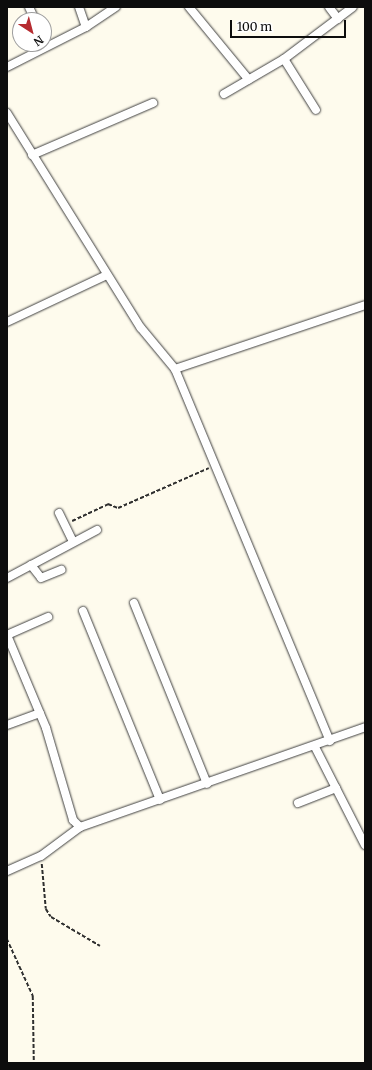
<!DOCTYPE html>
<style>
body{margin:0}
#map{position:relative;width:372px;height:1070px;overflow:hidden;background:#fefbed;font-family:Merriweather,serif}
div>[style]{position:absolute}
.path>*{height:1.5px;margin-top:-0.75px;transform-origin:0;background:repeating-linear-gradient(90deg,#2f2f2f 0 4px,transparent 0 6px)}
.roads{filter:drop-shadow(0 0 1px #404040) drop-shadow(0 0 1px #404040)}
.minor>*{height:8px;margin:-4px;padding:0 4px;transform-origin:4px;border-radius:4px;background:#fff}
span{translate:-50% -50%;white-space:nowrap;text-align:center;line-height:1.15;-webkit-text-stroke:4px #fff;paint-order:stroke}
.frame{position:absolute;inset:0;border:8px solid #0d0d0d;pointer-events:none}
.north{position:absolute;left:12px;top:12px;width:40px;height:40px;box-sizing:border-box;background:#fff;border:1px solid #9e9e9e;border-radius:50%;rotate:144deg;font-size:11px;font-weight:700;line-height:16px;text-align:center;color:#0d0d0d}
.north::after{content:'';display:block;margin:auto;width:14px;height:18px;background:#b62c31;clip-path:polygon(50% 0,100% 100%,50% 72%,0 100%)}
.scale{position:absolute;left:230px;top:20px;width:116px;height:18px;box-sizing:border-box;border:2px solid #0d0d0d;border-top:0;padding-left:5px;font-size:12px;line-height:14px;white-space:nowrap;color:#0d0d0d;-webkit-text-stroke:3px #fff;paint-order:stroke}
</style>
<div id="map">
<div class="path">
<div style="left:72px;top:521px;width:40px;rotate:-25deg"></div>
<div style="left:108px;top:504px;width:11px;rotate:22deg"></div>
<div style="left:118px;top:508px;width:99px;rotate:-23.7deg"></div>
<div style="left:42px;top:864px;width:45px;rotate:84.9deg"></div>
<div style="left:46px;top:909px;width:9px;rotate:58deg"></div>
<div style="left:51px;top:917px;width:57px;rotate:30.6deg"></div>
<div style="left:7px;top:939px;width:63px;rotate:65.5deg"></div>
<div style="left:33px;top:996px;width:67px;rotate:89.1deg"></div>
</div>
<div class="roads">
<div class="minor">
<div style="left:29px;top:7px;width:14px;rotate:65deg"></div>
<div style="left:79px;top:7px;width:21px;rotate:71deg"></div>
<div style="left:189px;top:7px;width:94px;rotate:50.6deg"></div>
<div style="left:329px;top:7px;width:15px;rotate:53deg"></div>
<div style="left:284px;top:59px;width:60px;rotate:57.9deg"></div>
<div style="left:7px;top:67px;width:89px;rotate:-26.9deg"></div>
<div style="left:86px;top:27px;width:36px;rotate:-34deg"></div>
<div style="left:224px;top:94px;width:69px;rotate:-30.3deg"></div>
<div style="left:284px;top:59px;width:86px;rotate:-37deg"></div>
<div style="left:7px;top:113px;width:253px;rotate:58.1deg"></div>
<div style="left:141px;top:328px;width:53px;rotate:50.3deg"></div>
<div style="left:175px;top:369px;width:403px;rotate:67.4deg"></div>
<div style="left:32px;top:155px;width:132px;rotate:-23.3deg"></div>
<div style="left:7px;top:322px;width:110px;rotate:-25.2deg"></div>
<div style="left:175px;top:369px;width:200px;rotate:-18.6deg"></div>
<div style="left:59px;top:513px;width:32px;rotate:64deg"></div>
<div style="left:31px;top:565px;width:16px;rotate:52deg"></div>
<div style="left:41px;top:578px;width:22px;rotate:-22deg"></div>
<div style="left:7px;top:578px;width:102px;rotate:-28.1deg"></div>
<div style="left:134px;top:603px;width:195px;rotate:68deg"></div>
<div style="left:83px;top:611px;width:204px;rotate:67.8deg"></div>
<div style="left:7px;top:635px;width:101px;rotate:67.2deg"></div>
<div style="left:46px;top:728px;width:96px;rotate:73.6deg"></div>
<div style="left:73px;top:820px;width:10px;rotate:45deg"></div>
<div style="left:80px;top:827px;width:302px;rotate:-19.3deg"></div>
<div style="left:7px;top:635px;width:45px;rotate:-23.7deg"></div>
<div style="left:7px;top:725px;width:35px;rotate:-20deg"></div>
<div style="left:315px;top:747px;width:110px;rotate:63deg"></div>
<div style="left:298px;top:803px;width:41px;rotate:-21.5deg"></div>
<div style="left:7px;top:871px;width:37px;rotate:-24deg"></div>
<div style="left:41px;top:856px;width:49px;rotate:-36.6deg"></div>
</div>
</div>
<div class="frame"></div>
<div class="north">N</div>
<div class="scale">100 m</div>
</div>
